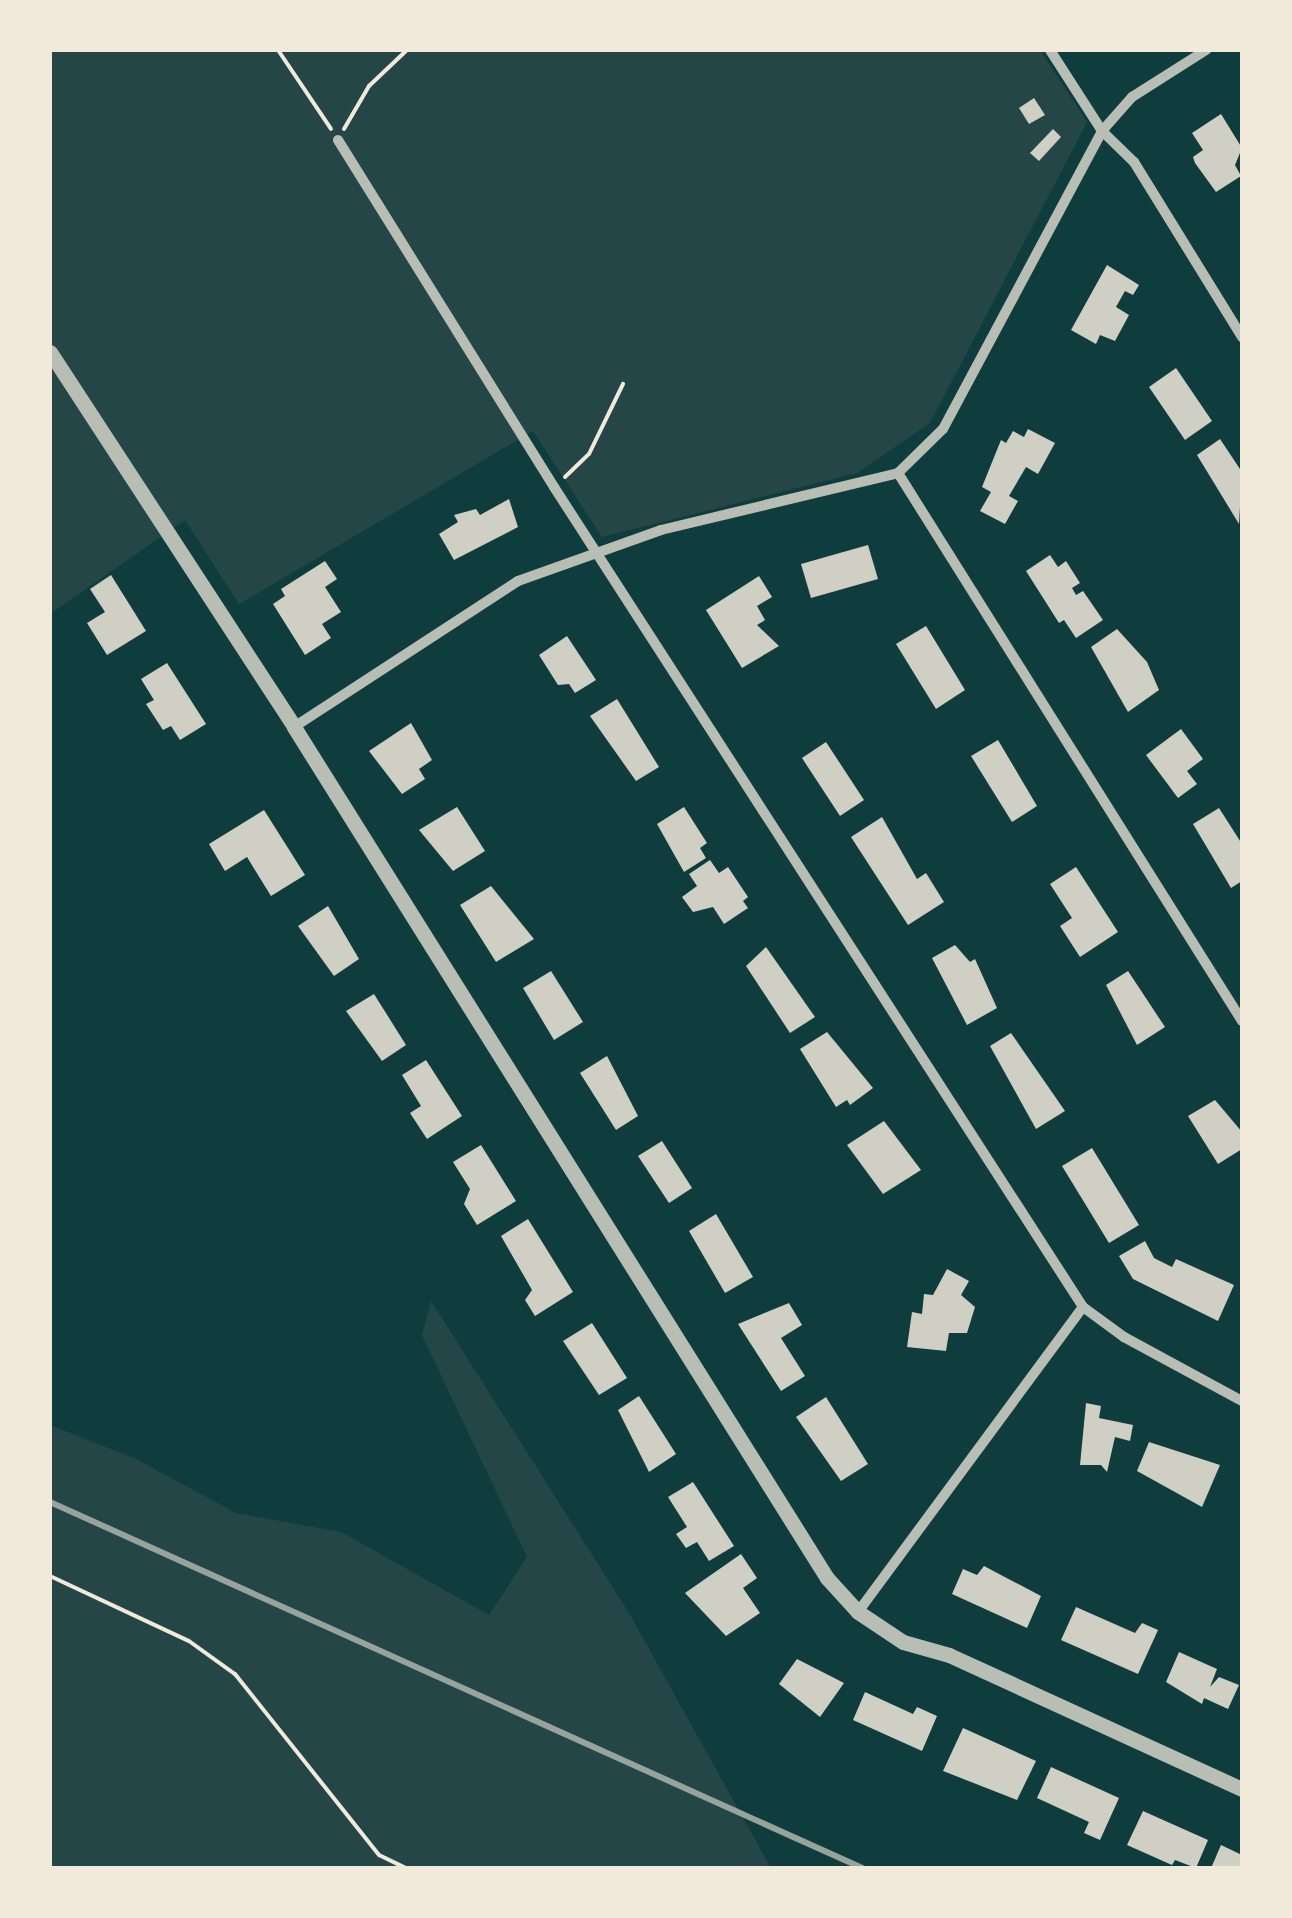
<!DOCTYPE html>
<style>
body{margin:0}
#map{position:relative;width:1292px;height:1918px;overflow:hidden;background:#0f3d3e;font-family:"Exo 2",sans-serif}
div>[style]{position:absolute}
.green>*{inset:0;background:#244646}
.building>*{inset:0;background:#cfcfc3}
.path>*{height:4px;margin:-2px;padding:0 2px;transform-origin:2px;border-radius:2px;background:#f1e9da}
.minor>*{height:10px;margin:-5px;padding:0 5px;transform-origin:5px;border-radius:5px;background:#b8beb3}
.tertiary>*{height:15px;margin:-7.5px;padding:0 7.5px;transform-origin:7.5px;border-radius:7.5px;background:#b8beb3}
.rail>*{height:6px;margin:-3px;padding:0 3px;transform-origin:3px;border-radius:3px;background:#97a49c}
span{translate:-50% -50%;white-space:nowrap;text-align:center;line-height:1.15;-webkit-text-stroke:10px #f1e9da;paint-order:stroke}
.frame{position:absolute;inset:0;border:52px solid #f1e9da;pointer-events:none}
</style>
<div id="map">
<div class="green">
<div style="clip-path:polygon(50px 50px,1040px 50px,1087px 122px,930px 423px,857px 473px,602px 537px,533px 431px,239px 604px,185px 520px,50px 614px)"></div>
<div style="clip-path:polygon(431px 1301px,629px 1613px,771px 1868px,50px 1868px,50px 1425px,136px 1459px,236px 1513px,341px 1532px,489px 1615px,527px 1557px,422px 1335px)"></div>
</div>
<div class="building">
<div style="clip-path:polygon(1034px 98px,1045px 115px,1029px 124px,1019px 108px)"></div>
<div style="clip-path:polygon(1221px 114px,1242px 148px,1235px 165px,1241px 176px,1216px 192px,1195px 163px,1193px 157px,1203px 150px,1192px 133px)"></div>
<div style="clip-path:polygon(1053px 129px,1061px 137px,1039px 161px,1030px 153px)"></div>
<div style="clip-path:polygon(1107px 265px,1139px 285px,1133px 295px,1125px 291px,1116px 307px,1129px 315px,1115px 341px,1100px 335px,1096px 344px,1071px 330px)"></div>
<div style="clip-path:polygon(1176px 368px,1212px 421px,1185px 440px,1149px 387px)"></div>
<div style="clip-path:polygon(1028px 429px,1055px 443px,1038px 474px,1026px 467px,1009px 496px,1018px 501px,1005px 524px,980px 511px,991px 492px,982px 487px,1001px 440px,1006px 443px,1013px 431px,1024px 437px)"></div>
<div style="clip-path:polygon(1220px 439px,1242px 472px,1239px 524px,1197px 455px)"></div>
<div style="clip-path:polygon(509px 499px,518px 527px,454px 560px,439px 534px,458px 522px,454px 515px,476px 509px,480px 515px)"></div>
<div style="clip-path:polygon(868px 545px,878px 579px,811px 598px,801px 564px)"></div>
<div style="clip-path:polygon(1050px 555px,1058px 567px,1066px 561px,1080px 583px,1072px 588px,1076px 595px,1083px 591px,1103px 620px,1076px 638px,1064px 620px,1059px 623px,1026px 571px)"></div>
<div style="clip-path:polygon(325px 561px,337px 579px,325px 587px,341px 612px,322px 624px,331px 638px,305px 655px,273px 604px,285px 596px,281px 589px)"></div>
<div style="clip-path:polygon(111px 575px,146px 631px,107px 655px,87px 623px,105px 612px,90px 589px)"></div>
<div style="clip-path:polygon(759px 576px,772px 597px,757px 606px,765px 620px,757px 625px,779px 646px,742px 668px,706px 610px)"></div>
<div style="clip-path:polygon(926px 626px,965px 690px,936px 709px,896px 644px)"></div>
<div style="clip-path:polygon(1117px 629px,1147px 662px,1159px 690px,1128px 712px,1091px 647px)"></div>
<div style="clip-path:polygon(567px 636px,596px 680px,575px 693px,569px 684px,558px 685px,539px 655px)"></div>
<div style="clip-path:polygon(167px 663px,206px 724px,180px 740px,171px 726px,163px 730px,146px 704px,154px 700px,141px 679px)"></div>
<div style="clip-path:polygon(617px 699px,659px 767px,636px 781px,590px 716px)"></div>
<div style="clip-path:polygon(411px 723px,432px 760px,419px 769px,425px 779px,402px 794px,369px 751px)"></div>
<div style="clip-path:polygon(1181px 729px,1203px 759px,1187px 771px,1197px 784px,1178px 798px,1146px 755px)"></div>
<div style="clip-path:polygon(998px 740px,1037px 806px,1012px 822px,971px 756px)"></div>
<div style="clip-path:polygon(826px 742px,864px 800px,840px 816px,802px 758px)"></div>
<div style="clip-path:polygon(457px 807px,485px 851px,453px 871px,419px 830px)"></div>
<div style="clip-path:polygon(684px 807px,707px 843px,700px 848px,706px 858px,684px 872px,657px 824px)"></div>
<div style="clip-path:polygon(1219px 808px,1242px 844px,1242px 881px,1231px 888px,1193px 824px)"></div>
<div style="clip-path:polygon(264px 810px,305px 875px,271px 896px,247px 857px,225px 871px,209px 844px)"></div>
<div style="clip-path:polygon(882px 817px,917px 879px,926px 873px,944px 902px,908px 925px,851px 837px)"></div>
<div style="clip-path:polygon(710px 860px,719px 873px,728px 867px,748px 897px,743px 901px,748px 908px,724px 924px,713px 907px,693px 912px,682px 897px,697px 886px,689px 874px)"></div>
<div style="clip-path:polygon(1076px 867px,1118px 932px,1080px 957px,1060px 926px,1072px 918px,1050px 884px)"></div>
<div style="clip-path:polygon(491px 886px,534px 939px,496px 962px,460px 905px)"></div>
<div style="clip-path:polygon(328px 906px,359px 959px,334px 976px,298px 926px)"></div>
<div style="clip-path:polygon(955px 945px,970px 962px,975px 959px,997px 1008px,967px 1025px,932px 958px)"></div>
<div style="clip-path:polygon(766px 947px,815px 1017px,790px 1033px,746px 966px)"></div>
<div style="clip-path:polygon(551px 971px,583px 1022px,554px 1040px,523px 988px)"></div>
<div style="clip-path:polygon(1128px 971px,1165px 1027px,1137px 1045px,1106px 985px)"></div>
<div style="clip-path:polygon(374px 994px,406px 1045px,382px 1061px,346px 1011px)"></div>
<div style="clip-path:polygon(827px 1032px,873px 1088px,850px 1105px,847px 1100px,836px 1107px,800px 1049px)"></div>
<div style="clip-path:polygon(1011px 1033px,1065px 1111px,1036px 1129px,990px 1046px)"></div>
<div style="clip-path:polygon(607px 1056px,638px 1116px,616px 1130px,580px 1073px)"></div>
<div style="clip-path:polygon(426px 1060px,462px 1116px,427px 1139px,410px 1113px,421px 1106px,402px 1075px)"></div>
<div style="clip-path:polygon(1215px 1100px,1242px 1132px,1242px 1149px,1218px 1164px,1188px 1116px)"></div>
<div style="clip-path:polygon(884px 1121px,921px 1170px,883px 1194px,847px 1145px)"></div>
<div style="clip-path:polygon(662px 1141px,692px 1188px,669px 1203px,638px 1156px)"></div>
<div style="clip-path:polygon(481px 1145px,516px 1201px,477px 1225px,464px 1204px,470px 1189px,453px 1162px)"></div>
<div style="clip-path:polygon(1092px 1148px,1139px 1225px,1109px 1243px,1062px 1166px)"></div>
<div style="clip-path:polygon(716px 1214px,753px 1277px,725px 1293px,689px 1231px)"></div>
<div style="clip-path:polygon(528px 1219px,573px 1292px,535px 1316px,525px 1300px,532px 1290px,501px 1236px)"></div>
<div style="clip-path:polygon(1145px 1241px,1154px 1258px,1172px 1267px,1176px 1259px,1234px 1285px,1218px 1321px,1133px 1279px,1119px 1256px)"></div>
<div style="clip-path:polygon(947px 1269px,969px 1281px,961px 1295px,975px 1307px,967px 1333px,949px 1333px,946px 1351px,907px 1347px,912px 1312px,922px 1314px,924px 1294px,933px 1295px)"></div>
<div style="clip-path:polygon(789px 1303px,802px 1325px,781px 1338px,805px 1376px,781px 1391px,738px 1324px)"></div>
<div style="clip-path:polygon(592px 1323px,627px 1378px,599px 1395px,563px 1341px)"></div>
<div style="clip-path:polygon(639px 1396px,676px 1454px,649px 1472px,618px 1410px)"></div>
<div style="clip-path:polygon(826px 1397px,868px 1464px,841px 1481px,796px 1417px)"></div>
<div style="clip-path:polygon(1086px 1403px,1101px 1406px,1099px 1418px,1133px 1425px,1130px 1441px,1115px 1437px,1107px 1472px,1101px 1465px,1080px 1465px)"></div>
<div style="clip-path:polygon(1149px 1442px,1220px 1465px,1202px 1507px,1137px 1471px)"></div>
<div style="clip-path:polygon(693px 1482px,734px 1546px,709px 1561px,697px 1542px,686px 1548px,676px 1534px,687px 1527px,668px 1497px)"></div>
<div style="clip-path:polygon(741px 1554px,757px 1578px,743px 1588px,760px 1613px,726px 1636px,685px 1593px)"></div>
<div style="clip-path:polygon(984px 1566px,1041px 1596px,1027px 1628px,952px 1594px,963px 1569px,977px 1575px)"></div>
<div style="clip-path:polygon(1076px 1607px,1135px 1633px,1142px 1623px,1158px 1630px,1138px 1674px,1061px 1640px)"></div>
<div style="clip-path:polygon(1179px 1652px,1217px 1669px,1210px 1687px,1219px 1677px,1239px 1685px,1228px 1709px,1204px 1698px,1202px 1704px,1166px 1682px)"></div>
<div style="clip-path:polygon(797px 1659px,844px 1683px,820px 1717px,779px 1684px)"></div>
<div style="clip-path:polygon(865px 1692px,913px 1714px,917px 1707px,937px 1716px,922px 1751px,853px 1720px)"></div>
<div style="clip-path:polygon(963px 1728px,1036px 1761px,1017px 1800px,943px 1771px)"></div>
<div style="clip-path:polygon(1051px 1767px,1119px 1798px,1100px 1840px,1084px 1833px,1089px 1822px,1037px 1798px)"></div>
<div style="clip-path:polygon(1143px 1811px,1208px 1840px,1196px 1868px,1175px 1860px,1172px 1865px,1127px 1845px)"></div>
<div style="clip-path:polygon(1221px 1845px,1242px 1855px,1242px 1868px,1211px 1868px)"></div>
</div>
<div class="path">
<div style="left:278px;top:50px;width:95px;rotate:56.1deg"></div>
<div style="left:344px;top:129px;width:50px;rotate:-59.8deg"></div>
<div style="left:369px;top:86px;width:52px;rotate:-43.5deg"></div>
<div style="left:565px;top:477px;width:33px;rotate:-44deg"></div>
<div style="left:589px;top:454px;width:78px;rotate:-64.1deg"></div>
<div style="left:50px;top:1576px;width:153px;rotate:25.1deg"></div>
<div style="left:189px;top:1641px;width:57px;rotate:35.7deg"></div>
<div style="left:235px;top:1674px;width:231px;rotate:51.5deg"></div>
<div style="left:379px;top:1855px;width:30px;rotate:26deg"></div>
</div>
<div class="minor">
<div style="left:1050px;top:50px;width:96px;rotate:57.3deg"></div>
<div style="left:1102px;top:131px;width:45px;rotate:44.1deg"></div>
<div style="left:1134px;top:162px;width:206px;rotate:58.3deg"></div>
<div style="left:338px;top:140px;width:409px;rotate:58.1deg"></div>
<div style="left:554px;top:487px;width:976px;rotate:57.17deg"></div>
<div style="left:1083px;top:1307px;width:51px;rotate:36.2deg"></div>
<div style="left:1124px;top:1337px;width:134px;rotate:28.5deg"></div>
<div style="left:898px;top:473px;width:647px;rotate:57.88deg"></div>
<div style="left:294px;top:727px;width:267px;rotate:-33.1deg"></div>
<div style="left:518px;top:581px;width:152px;rotate:-19.6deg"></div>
<div style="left:661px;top:530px;width:244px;rotate:-13.5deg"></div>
<div style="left:898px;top:473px;width:63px;rotate:-44.4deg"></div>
<div style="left:943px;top:429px;width:338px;rotate:-61.9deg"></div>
<div style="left:1102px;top:131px;width:45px;rotate:-48.6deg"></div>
<div style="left:1132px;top:97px;width:88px;rotate:-32.4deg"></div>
<div style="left:858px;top:1612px;width:379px;rotate:-53.6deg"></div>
</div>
<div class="tertiary">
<div style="left:50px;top:352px;width:447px;rotate:56.9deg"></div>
<div style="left:294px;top:727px;width:1004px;rotate:57.94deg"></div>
<div style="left:827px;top:1578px;width:46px;rotate:47.6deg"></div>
<div style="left:858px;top:1612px;width:54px;rotate:33.7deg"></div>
<div style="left:903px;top:1642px;width:48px;rotate:15.8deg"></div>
<div style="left:949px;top:1655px;width:322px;rotate:24.6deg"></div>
</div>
<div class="rail">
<div style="left:50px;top:1502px;width:891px;rotate:24.26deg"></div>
</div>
<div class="frame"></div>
</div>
